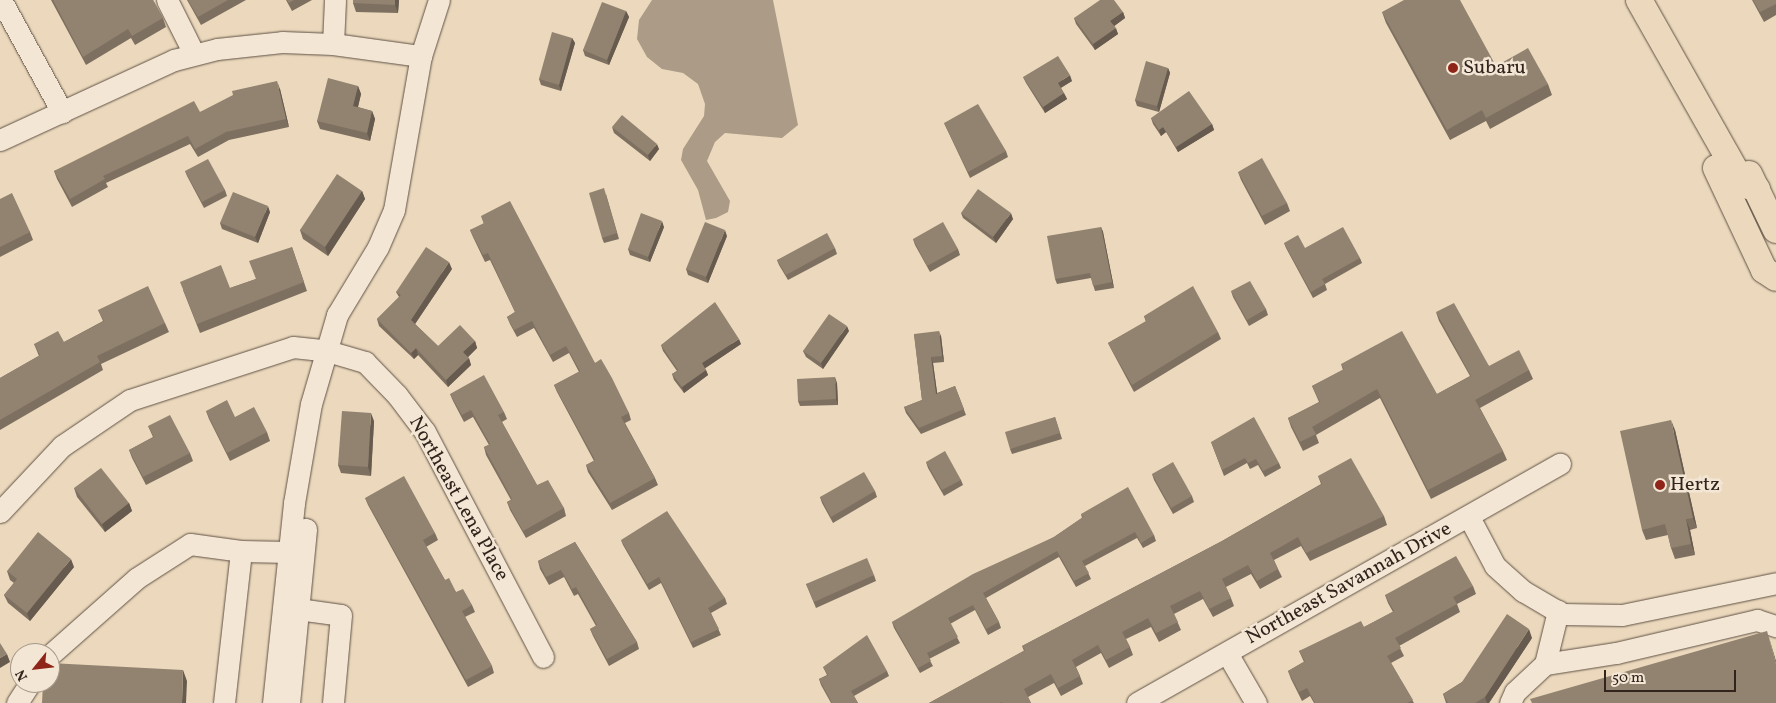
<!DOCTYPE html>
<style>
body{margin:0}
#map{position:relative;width:1776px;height:703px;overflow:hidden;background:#ecd9bd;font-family:Vollkorn,serif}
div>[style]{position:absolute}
.water>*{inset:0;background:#ac9b87}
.roads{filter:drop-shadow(0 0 1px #5f5145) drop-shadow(0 0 1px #5f5145)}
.minor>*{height:21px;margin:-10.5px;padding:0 10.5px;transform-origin:10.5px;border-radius:10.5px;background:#f3e6d4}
.major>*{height:26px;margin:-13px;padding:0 13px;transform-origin:13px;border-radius:13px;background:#ecd9bd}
.wall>*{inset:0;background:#7e7060}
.shaded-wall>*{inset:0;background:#665b4e}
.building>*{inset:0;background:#928270}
.dots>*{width:14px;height:14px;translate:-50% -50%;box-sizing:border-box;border:2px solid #f3e6d4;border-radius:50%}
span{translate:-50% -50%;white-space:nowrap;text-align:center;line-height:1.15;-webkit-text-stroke:5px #f3e6d4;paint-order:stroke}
.poi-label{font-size:20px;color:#30241d}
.left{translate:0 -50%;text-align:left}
.street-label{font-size:20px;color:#30241d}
.north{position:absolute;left:10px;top:643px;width:50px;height:50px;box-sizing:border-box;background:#f3e6d4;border:1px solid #a5988b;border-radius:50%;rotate:241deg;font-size:14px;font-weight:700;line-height:20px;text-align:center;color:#30241d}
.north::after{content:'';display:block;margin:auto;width:18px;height:22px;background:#8f2418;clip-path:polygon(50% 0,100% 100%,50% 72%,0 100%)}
.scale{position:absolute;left:1604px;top:670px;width:132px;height:22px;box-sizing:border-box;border:2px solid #30241d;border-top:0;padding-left:6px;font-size:15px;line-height:18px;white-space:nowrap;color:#30241d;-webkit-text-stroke:4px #f3e6d4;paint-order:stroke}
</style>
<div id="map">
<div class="water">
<div style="clip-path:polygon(652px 0,773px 0,798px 125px,782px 138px,725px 133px,715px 142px,707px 161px,730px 201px,728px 212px,716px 218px,706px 220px,698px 190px,681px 160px,683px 149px,704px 116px,705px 104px,698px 84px,683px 73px,662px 69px,647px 57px,637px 39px,639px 20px)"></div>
</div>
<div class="roads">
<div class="minor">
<div style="left:1px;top:0;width:128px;rotate:61.4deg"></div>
<div style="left:167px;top:0;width:60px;rotate:63.4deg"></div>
<div style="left:333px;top:44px;width:44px;rotate:-87.4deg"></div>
<div style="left:0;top:140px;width:192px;rotate:-24.7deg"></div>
<div style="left:174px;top:60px;width:44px;rotate:-14.3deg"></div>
<div style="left:217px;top:49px;width:65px;rotate:-6.1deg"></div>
<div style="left:282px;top:42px;width:51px;rotate:2.2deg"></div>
<div style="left:333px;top:44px;width:89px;rotate:7.8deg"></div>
<div style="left:0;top:512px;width:91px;rotate:-46.8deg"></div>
<div style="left:62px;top:446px;width:82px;rotate:-34.1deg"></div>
<div style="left:130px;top:400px;width:171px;rotate:-18deg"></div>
<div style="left:293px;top:347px;width:31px;rotate:6deg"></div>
<div style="left:324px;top:350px;width:43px;rotate:16.3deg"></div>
<div style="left:365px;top:362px;width:46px;rotate:45.9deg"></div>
<div style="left:397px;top:395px;width:46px;rotate:52.9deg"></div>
<div style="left:425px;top:432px;width:254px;rotate:62.3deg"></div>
<div style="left:1469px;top:517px;width:55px;rotate:62deg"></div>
<div style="left:1495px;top:566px;width:38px;rotate:42deg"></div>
<div style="left:1523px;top:591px;width:45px;rotate:30.5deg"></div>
<div style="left:1562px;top:614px;width:60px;rotate:1deg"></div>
<div style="left:1622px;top:615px;width:157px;rotate:-11.7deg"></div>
<div style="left:298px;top:609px;width:43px;rotate:7.9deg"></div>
<div style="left:341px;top:615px;width:88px;rotate:95.2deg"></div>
<div style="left:1227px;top:653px;width:58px;rotate:59.9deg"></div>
<div style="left:50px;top:655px;width:116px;rotate:-41.5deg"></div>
<div style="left:137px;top:578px;width:63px;rotate:-32.7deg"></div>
<div style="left:190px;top:544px;width:51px;rotate:7.8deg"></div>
<div style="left:1545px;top:664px;width:72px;rotate:-8.8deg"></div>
<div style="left:1616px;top:653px;width:145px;rotate:-13.2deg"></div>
<div style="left:1757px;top:620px;width:20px;rotate:18deg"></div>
<div style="left:17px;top:703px;width:24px;rotate:-57deg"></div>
<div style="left:224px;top:703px;width:153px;rotate:-83.6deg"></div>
<div style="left:241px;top:551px;width:48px;rotate:1.2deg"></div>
<div style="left:273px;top:703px;width:201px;rotate:-84deg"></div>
<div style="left:294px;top:503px;width:100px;rotate:-80.3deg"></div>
<div style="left:311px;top:404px;width:93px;rotate:-73.7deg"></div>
<div style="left:337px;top:315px;width:79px;rotate:-58.9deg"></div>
<div style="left:378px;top:247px;width:40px;rotate:-66.6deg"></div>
<div style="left:394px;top:210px;width:156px;rotate:-80.1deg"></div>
<div style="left:421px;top:56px;width:59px;rotate:-72.2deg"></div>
<div style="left:289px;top:703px;width:175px;rotate:-84.4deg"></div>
<div style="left:1137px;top:703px;width:486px;rotate:-29.5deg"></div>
<div style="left:1510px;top:703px;width:12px;rotate:-66deg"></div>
<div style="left:1515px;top:692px;width:41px;rotate:-43deg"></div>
<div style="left:1545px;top:664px;width:55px;rotate:-76.2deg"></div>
</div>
<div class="major">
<div style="left:1639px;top:0;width:211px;rotate:60.5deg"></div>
<div style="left:1743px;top:184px;width:15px;rotate:20deg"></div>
<div style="left:1716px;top:168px;width:113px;rotate:64.8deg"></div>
<div style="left:1764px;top:270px;width:14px;rotate:34deg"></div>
<div style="left:1749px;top:174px;width:62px;rotate:64.3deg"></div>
</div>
</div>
<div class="wall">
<div style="clip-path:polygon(51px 0,153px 0,163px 18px,166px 27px,135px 45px,131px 38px,86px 65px)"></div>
<div style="clip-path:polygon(187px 0,246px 0,201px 25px)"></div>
<div style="clip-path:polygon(286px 0,312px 0,292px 11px)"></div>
<div style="clip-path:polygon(399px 0,398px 13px,356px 12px,353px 3px)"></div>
<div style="clip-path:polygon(1752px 0,1776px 0,1776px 15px,1764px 22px)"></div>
<div style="clip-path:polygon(626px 11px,629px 17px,609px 65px,585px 56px,583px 50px)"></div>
<div style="clip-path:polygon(1123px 12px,1125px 18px,1114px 26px,1118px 34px,1095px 50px,1076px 24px,1074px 18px)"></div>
<div style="clip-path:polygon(1382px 12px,1496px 66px,1548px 84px,1552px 95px,1490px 129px,1486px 121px,1450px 140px,1386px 23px)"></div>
<div style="clip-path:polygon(572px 38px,575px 43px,561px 91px,541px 85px,539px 79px)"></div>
<div style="clip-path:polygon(1168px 68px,1170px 73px,1159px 112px,1137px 106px,1135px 100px)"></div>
<div style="clip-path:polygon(1023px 77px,1072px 81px,1061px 88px,1067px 99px,1045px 113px,1026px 83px)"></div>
<div style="clip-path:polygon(358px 86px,361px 94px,358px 107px,372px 111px,375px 119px,370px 141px,320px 129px,317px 121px)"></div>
<div style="clip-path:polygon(280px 89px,289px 127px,229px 140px,198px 157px,190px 144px,106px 183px,108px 187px,72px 207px,57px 179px,54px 171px,200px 112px)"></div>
<div style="clip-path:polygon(1151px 118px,1212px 124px,1214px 130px,1178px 152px,1166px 132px,1161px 136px,1153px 124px)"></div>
<div style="clip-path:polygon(944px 123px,1006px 151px,1008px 157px,970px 178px)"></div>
<div style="clip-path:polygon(612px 127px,659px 149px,650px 161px,614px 133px)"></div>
<div style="clip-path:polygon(185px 171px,225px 190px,227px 196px,204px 208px,187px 176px)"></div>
<div style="clip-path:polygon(1238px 172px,1287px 203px,1290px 211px,1265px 225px,1241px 180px)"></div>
<div style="clip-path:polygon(362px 191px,365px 199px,328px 256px,303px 239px,300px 230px)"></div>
<div style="clip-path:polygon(606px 194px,619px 239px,604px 243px,602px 238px)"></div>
<div style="clip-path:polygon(0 199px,30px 232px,33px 240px,0 257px)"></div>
<div style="clip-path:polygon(270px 212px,258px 243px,222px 229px,220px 223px)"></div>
<div style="clip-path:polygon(961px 213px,1013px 219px,996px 243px,963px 218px)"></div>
<div style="clip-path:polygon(481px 216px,595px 363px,629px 413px,631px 420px,625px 423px,655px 478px,658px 485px,612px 510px,588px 472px,586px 465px,594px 461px,557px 392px,554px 385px,579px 372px,569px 353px,553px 362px,534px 328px,517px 337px,510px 324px,507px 317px,515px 312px,490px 260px,485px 262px,473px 237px,470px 230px,484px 224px)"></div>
<div style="clip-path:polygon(664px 227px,650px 262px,630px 255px,628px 249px)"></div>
<div style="clip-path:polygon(1101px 227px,1103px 232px,1114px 288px,1095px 291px,1091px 278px,1057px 284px,1055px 279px)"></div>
<div style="clip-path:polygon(727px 236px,708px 283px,688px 275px,686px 269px)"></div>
<div style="clip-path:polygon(913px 239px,958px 249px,960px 255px,930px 272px,915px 245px)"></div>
<div style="clip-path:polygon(1284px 243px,1305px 248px,1360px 258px,1362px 263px,1325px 284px,1327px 290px,1313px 298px,1286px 248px)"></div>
<div style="clip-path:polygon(292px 247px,307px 291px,200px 333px,183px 290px,230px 288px,256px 279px)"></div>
<div style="clip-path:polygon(835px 248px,837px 254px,788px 280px,779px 265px,777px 260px)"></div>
<div style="clip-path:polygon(452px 269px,415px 324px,438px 346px,475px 341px,477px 348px,468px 357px,471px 365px,448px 387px,418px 355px,414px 359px,379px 326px,377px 319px,399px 297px,396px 292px)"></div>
<div style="clip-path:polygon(1231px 291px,1266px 309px,1268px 315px,1249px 326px,1233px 297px)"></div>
<div style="clip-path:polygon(98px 310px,165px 323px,169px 332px,101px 364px,103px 370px,0 430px,0 378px,39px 356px,34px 344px,64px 342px,103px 321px)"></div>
<div style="clip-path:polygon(1436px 312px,1489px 366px,1529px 370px,1533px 379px,1480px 408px,1503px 451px,1507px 460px,1431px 499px,1380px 398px,1316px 435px,1319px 443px,1303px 451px,1291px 427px,1288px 418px,1319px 402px,1312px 386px,1343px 370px,1341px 364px,1437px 394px,1470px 376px,1439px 321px)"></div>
<div style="clip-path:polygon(1144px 316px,1218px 332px,1221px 339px,1134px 392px,1111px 349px,1108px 343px,1146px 322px)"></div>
<div style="clip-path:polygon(849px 331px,823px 369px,806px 357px,803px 351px)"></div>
<div style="clip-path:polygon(914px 334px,941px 336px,944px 362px,933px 363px,937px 393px,955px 386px,966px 415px,921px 434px,906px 413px,904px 407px,922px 400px)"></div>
<div style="clip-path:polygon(741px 344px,705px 368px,708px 375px,684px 393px,674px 380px,672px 374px,677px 371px,663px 351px,661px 345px)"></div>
<div style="clip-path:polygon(837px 383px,838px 405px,800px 406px,798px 401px)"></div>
<div style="clip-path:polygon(450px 394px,504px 412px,507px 419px,502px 422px,537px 485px,564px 508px,566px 516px,526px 538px,510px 510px,507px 502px,511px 500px,486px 455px,484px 447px,489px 445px,473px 417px,464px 422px,453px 401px)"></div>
<div style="clip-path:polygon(206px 411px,267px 432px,270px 441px,230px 461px,209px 419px)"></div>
<div style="clip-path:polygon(1055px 417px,1062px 439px,1012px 454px,1010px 449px)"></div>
<div style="clip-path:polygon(374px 421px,371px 476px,341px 473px,338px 465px)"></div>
<div style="clip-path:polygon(148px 426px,190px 453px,193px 461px,146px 485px,132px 458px,129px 450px,153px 437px)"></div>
<div style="clip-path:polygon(1675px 430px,1697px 528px,1690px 530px,1695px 555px,1675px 559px,1671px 548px,1668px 535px,1646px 540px,1642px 530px)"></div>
<div style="clip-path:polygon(1211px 442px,1279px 463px,1281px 468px,1265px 477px,1258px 465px,1250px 469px,1247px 463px,1224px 476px)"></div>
<div style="clip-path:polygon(926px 462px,961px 480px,963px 485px,944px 496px,928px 468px)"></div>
<div style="clip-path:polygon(1152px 474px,1192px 496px,1194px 502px,1173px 514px,1154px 480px)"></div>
<div style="clip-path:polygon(1318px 476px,1384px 516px,1387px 525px,1310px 561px,1301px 546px,1274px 560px,1278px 569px,1282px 577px,1260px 589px,1251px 574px,1226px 587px,1231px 598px,1234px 606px,1213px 617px,1203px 599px,1174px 614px,1181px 630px,1159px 642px,1151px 627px,1126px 639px,1130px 647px,1133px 655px,1109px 668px,1101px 653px,1076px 667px,1080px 676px,1083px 684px,1061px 696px,1054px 683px,1028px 697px,1031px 703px,929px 703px,1024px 651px,1022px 646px,1222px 541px,1321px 484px)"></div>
<div style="clip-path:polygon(74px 488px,129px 503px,132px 511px,105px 532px,77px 497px)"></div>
<div style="clip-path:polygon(875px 491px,877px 497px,833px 523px,822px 503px,820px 497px)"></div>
<div style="clip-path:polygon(365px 498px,435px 533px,438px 540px,426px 547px,445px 580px,456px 592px,472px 605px,475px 612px,465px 617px,492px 666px,494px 673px,468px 687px,368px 505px)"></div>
<div style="clip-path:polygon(1081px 514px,1154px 535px,1156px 541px,1143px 548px,1137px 538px,1085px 566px,1091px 579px,1076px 587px,1059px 557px,986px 598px,999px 622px,1001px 628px,988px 635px,975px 610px,950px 624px,960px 643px,929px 659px,933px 666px,920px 673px,894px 628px,892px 622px,1054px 537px,1082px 518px)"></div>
<div style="clip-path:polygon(621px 540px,725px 598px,727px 604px,711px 613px,721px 635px,693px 648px,661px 583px,649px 590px,623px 545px)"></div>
<div style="clip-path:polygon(575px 542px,637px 642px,639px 649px,609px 666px,593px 636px,590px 629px,596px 626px,578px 594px,574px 596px,564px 577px,549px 585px,540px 569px,538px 561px)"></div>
<div style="clip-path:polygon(74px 567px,30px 621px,8px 603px,4px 595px,14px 583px,10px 580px,7px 571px)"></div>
<div style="clip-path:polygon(874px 575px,876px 581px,816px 608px,806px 584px)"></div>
<div style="clip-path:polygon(1473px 586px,1476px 594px,1457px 604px,1460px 612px,1399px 646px,1404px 656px,1391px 663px,1414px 703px,1314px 703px,1310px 696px,1302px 701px,1291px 679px,1288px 671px,1304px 662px,1299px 651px,1364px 627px,1393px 612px,1388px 603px,1385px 595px)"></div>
<div style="clip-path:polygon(1532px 638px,1489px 703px,1446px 703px,1443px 694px)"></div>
<div style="clip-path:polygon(823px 667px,887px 671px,889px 676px,854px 696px,858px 703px,831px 703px,821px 685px,819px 679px,827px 675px)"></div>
</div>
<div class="shaded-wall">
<div style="clip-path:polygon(395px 0,399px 0,398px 13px,395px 5px)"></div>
<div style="clip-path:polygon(626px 11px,629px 17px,609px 65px,607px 60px)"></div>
<div style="clip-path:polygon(1123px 12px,1125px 18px,1113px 27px,1110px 21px)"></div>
<div style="clip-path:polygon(1116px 28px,1118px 34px,1095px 50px,1093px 44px)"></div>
<div style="clip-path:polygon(572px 38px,575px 43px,561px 91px,559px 85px)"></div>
<div style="clip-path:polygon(1168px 68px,1170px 73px,1159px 112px,1157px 106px)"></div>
<div style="clip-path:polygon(1070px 75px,1072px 81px,1060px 88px,1058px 83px)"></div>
<div style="clip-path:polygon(277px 81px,280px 89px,289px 127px,286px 119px)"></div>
<div style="clip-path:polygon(358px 86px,361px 94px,356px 115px,353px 106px)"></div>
<div style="clip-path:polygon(1064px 93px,1067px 99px,1045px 113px,1043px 107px)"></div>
<div style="clip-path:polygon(372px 111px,375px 119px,370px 141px,367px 133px)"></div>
<div style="clip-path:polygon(1212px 124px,1214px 130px,1178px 152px,1176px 147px)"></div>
<div style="clip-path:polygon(1163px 127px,1166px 132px,1161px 136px,1159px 130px)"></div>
<div style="clip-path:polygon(657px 144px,659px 149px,650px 161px,648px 155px)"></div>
<div style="clip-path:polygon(362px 191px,365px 199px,328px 256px,325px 247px)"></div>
<div style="clip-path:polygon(268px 206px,270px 212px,258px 243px,255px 237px)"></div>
<div style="clip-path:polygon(1011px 213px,1013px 219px,996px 243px,993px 237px)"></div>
<div style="clip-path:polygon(662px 221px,664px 227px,650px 262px,648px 257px)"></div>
<div style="clip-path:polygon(1101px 227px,1103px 232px,1114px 288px,1112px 282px)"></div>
<div style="clip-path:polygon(725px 230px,727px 236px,708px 283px,706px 277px)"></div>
<div style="clip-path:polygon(449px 262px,452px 269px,413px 327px,411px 320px)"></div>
<div style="clip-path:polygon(847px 326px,849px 331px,823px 369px,821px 363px)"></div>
<div style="clip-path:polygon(939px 331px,941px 336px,944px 362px,942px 356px)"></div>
<div style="clip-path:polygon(739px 339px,741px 344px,704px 369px,702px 363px)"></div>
<div style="clip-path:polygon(475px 341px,477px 348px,466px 359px,463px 352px)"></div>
<div style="clip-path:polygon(416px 348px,418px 355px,414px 359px,411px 353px)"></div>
<div style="clip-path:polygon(931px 357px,933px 363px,938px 399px,936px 394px)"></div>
<div style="clip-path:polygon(469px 358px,471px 365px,448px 387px,446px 380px)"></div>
<div style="clip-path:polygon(706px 370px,708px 375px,684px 393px,682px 387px)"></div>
<div style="clip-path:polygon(835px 377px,837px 383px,838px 405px,836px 399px)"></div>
<div style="clip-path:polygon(371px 413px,374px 421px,371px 476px,368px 467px)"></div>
<div style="clip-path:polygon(1671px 420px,1675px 430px,1697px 528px,1693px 518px)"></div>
<div style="clip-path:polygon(129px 503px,132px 511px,105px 532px,102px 524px)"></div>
<div style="clip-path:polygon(1686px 519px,1690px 530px,1695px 555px,1691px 544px)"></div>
<div style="clip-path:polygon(71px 559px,74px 567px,30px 621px,27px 613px)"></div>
<div style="clip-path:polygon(1529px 629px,1532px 638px,1489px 703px,1487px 703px,1485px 697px)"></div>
<div style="clip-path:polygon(1767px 631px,1776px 661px,1776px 664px)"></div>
<div style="clip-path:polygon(7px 654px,10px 662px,0 668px,0 658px)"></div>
<div style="clip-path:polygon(183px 670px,187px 681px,186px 703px,182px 703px)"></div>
</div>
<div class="building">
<div style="clip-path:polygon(53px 0,153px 0,163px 18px,132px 36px,128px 29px,83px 57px)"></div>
<div style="clip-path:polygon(188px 0,228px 0,198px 17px)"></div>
<div style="clip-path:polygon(287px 0,294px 0,289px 3px)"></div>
<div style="clip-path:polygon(353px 0,395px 0,395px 5px,353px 3px)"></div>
<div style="clip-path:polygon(1100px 0,1114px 0,1123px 12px,1110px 21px,1116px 28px,1093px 44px,1074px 18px)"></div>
<div style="clip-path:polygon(1404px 0,1460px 0,1496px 66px,1528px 48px,1548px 84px,1486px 118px,1482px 110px,1447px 130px,1382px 12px)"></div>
<div style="clip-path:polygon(1753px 0,1776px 0,1776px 4px,1760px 12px)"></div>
<div style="clip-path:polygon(602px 2px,626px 11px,607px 60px,583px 50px)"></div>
<div style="clip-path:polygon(552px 32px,572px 38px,559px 85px,539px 79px)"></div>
<div style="clip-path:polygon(1058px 56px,1070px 75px,1058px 83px,1064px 93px,1043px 107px,1023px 77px)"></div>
<div style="clip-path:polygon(1146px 61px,1168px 68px,1157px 106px,1135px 100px)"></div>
<div style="clip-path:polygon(328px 78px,358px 86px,353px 106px,372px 111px,367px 133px,317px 121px)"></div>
<div style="clip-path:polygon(277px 81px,286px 119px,226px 132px,195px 149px,188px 136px,103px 176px,105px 179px,70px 199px,54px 171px,194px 101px,200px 112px,233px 95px,232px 91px)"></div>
<div style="clip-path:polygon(1189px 91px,1212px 124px,1176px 147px,1163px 127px,1159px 130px,1151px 118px)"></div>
<div style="clip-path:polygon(978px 104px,1006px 151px,968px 172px,944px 123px)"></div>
<div style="clip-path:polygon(622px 115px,657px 144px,648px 155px,612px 127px)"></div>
<div style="clip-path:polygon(1262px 158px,1287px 203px,1262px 216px,1238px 172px)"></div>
<div style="clip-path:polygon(208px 159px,225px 190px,202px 202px,185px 171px)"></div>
<div style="clip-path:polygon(337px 174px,362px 191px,325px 247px,300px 230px)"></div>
<div style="clip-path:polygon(604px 188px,617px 233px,602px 238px,589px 193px)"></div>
<div style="clip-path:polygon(978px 189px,1011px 213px,993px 237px,961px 213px)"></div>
<div style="clip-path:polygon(233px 192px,268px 206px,255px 237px,220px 223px)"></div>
<div style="clip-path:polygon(12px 193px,30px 232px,0 247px,0 199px)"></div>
<div style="clip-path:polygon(510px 201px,595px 363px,601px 359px,612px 378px,629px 413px,621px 417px,655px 478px,610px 503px,586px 465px,595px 460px,554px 385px,580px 371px,566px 346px,550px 355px,532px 321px,514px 330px,507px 317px,515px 312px,488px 253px,483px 255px,470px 230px,484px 223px,481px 216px)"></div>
<div style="clip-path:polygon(641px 213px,662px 221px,648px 257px,628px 249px)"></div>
<div style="clip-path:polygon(705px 222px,725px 230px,706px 277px,686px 269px)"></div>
<div style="clip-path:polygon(943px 222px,958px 249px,927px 266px,913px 239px)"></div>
<div style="clip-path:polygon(1101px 227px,1112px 282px,1093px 286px,1090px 273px,1055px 279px,1047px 236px)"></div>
<div style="clip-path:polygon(1343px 227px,1360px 258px,1322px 279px,1325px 284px,1311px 292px,1284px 243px,1298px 235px,1305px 248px)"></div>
<div style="clip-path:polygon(827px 233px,835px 248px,786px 275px,777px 260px)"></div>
<div style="clip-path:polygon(292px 247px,304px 282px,197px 324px,180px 282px,221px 265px,230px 288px,256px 279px,249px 261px)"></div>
<div style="clip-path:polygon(426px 247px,449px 262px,411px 320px,438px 346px,460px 325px,475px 341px,463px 352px,469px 358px,446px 380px,416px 348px,411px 353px,377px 319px,401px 295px,396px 292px)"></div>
<div style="clip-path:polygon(1250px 281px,1266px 309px,1247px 320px,1231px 291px)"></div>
<div style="clip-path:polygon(148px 286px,165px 323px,97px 356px,100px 362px,0 420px,0 378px,40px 355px,34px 344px,58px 331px,64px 342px,104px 321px,98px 310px)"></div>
<div style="clip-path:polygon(1193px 286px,1218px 332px,1132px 385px,1108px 343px,1146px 321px,1144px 316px)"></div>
<div style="clip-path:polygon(715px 302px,739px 339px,702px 363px,706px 370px,682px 387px,672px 374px,678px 370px,661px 345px)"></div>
<div style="clip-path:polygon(1454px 303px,1489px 366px,1519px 350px,1529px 370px,1475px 400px,1503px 451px,1428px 490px,1377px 389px,1312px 427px,1316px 434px,1300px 442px,1288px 418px,1320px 402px,1312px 386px,1344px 369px,1341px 364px,1402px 331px,1437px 394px,1471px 376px,1436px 312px)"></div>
<div style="clip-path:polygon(829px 314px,847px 326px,821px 363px,803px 351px)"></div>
<div style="clip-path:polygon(939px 331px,942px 356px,931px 357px,936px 394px,955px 386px,964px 409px,919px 428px,904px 407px,922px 400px,914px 334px)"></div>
<div style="clip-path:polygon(484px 375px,504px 412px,498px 415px,537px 485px,548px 480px,564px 508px,523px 531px,507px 502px,512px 499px,484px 447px,490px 444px,471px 410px,462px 415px,450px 394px)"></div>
<div style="clip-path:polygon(835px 377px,836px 399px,798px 401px,797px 379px)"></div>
<div style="clip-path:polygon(227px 400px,235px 417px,254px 407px,267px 432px,227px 453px,206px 411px)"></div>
<div style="clip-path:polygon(342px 411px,371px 413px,368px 467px,338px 465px)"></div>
<div style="clip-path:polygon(170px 415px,190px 453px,143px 477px,129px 450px,154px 437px,148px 426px)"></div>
<div style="clip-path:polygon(1055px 417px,1060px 433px,1010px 449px,1005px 432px)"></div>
<div style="clip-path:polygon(1254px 417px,1279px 463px,1263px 471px,1256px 459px,1248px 463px,1245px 458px,1222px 470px,1211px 442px)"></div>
<div style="clip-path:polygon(1671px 420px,1693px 518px,1686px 519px,1691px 544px,1671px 548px,1665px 524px,1642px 530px,1620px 431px)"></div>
<div style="clip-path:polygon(945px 451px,961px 480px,942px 490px,926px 462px)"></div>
<div style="clip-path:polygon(1351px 458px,1384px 516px,1306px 553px,1298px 537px,1270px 553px,1278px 569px,1257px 581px,1248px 565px,1222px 579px,1231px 598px,1209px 609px,1200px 591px,1170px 606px,1178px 622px,1156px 633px,1148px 618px,1122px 632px,1130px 647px,1106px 660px,1098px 645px,1072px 660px,1080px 676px,1058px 688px,1051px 674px,1024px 689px,1031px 703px,1002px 703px,1001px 702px,1000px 703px,929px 703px,1025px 650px,1022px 646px,1222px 541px,1322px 484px,1318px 476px)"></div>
<div style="clip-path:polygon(1173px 462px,1192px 496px,1171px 508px,1152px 474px)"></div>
<div style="clip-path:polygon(101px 468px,129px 503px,102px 524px,74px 488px)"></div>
<div style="clip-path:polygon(864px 472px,875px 491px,831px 517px,820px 497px)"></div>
<div style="clip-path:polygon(404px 476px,435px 533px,423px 540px,445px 580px,449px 578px,456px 592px,463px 589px,472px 605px,462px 611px,492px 666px,466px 680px,365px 498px)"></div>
<div style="clip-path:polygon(1128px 487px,1154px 535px,1141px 543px,1135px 532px,1082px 561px,1089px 573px,1074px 581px,1057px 551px,983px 593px,999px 622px,986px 629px,973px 605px,948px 618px,958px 637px,927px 653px,931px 661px,918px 668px,892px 622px,973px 574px,1054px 537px,1083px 517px,1081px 514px)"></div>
<div style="clip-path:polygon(667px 511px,725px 598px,708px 608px,719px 629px,691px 642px,659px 577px,647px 584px,621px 540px)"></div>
<div style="clip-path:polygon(38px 532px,71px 559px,27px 613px,4px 595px,17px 579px,7px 571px)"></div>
<div style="clip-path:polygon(575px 542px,637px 642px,607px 659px,590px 629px,597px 625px,576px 587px,572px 589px,561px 570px,546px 577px,538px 561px)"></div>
<div style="clip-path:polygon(1456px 556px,1473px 586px,1453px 597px,1457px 604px,1395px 638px,1401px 648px,1387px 656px,1413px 700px,1407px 703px,1315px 703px,1307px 688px,1299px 692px,1288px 671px,1305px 661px,1299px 651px,1361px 621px,1364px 627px,1394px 611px,1385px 595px)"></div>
<div style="clip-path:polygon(867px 558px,874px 575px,814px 602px,806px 584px)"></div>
<div style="clip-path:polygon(1507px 614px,1529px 629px,1485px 697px,1475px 703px,1448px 703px,1443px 694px,1462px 682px)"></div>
<div style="clip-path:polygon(1767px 631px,1776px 664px,1776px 703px,1532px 703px,1530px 699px)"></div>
<div style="clip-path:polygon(867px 635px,887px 671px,851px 691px,858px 703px,832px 703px,819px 679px,828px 675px,823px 667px)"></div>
<div style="clip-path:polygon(0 643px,7px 654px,0 658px)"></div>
<div style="clip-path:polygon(50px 663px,183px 670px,182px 703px,42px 703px,43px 683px,50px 683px)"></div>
</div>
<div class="dots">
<div style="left:1453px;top:68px;background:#8f2418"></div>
<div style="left:1660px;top:485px;background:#8f2418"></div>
</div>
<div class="poi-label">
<span class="left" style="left:1463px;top:68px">Subaru</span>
<span class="left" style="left:1670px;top:485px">Hertz</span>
</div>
<div class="street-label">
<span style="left:458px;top:499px;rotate:61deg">Northeast Lena Place</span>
<span style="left:1349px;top:584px;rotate:-29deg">Northeast Savannah Drive</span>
</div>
<div class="north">N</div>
<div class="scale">50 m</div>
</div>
